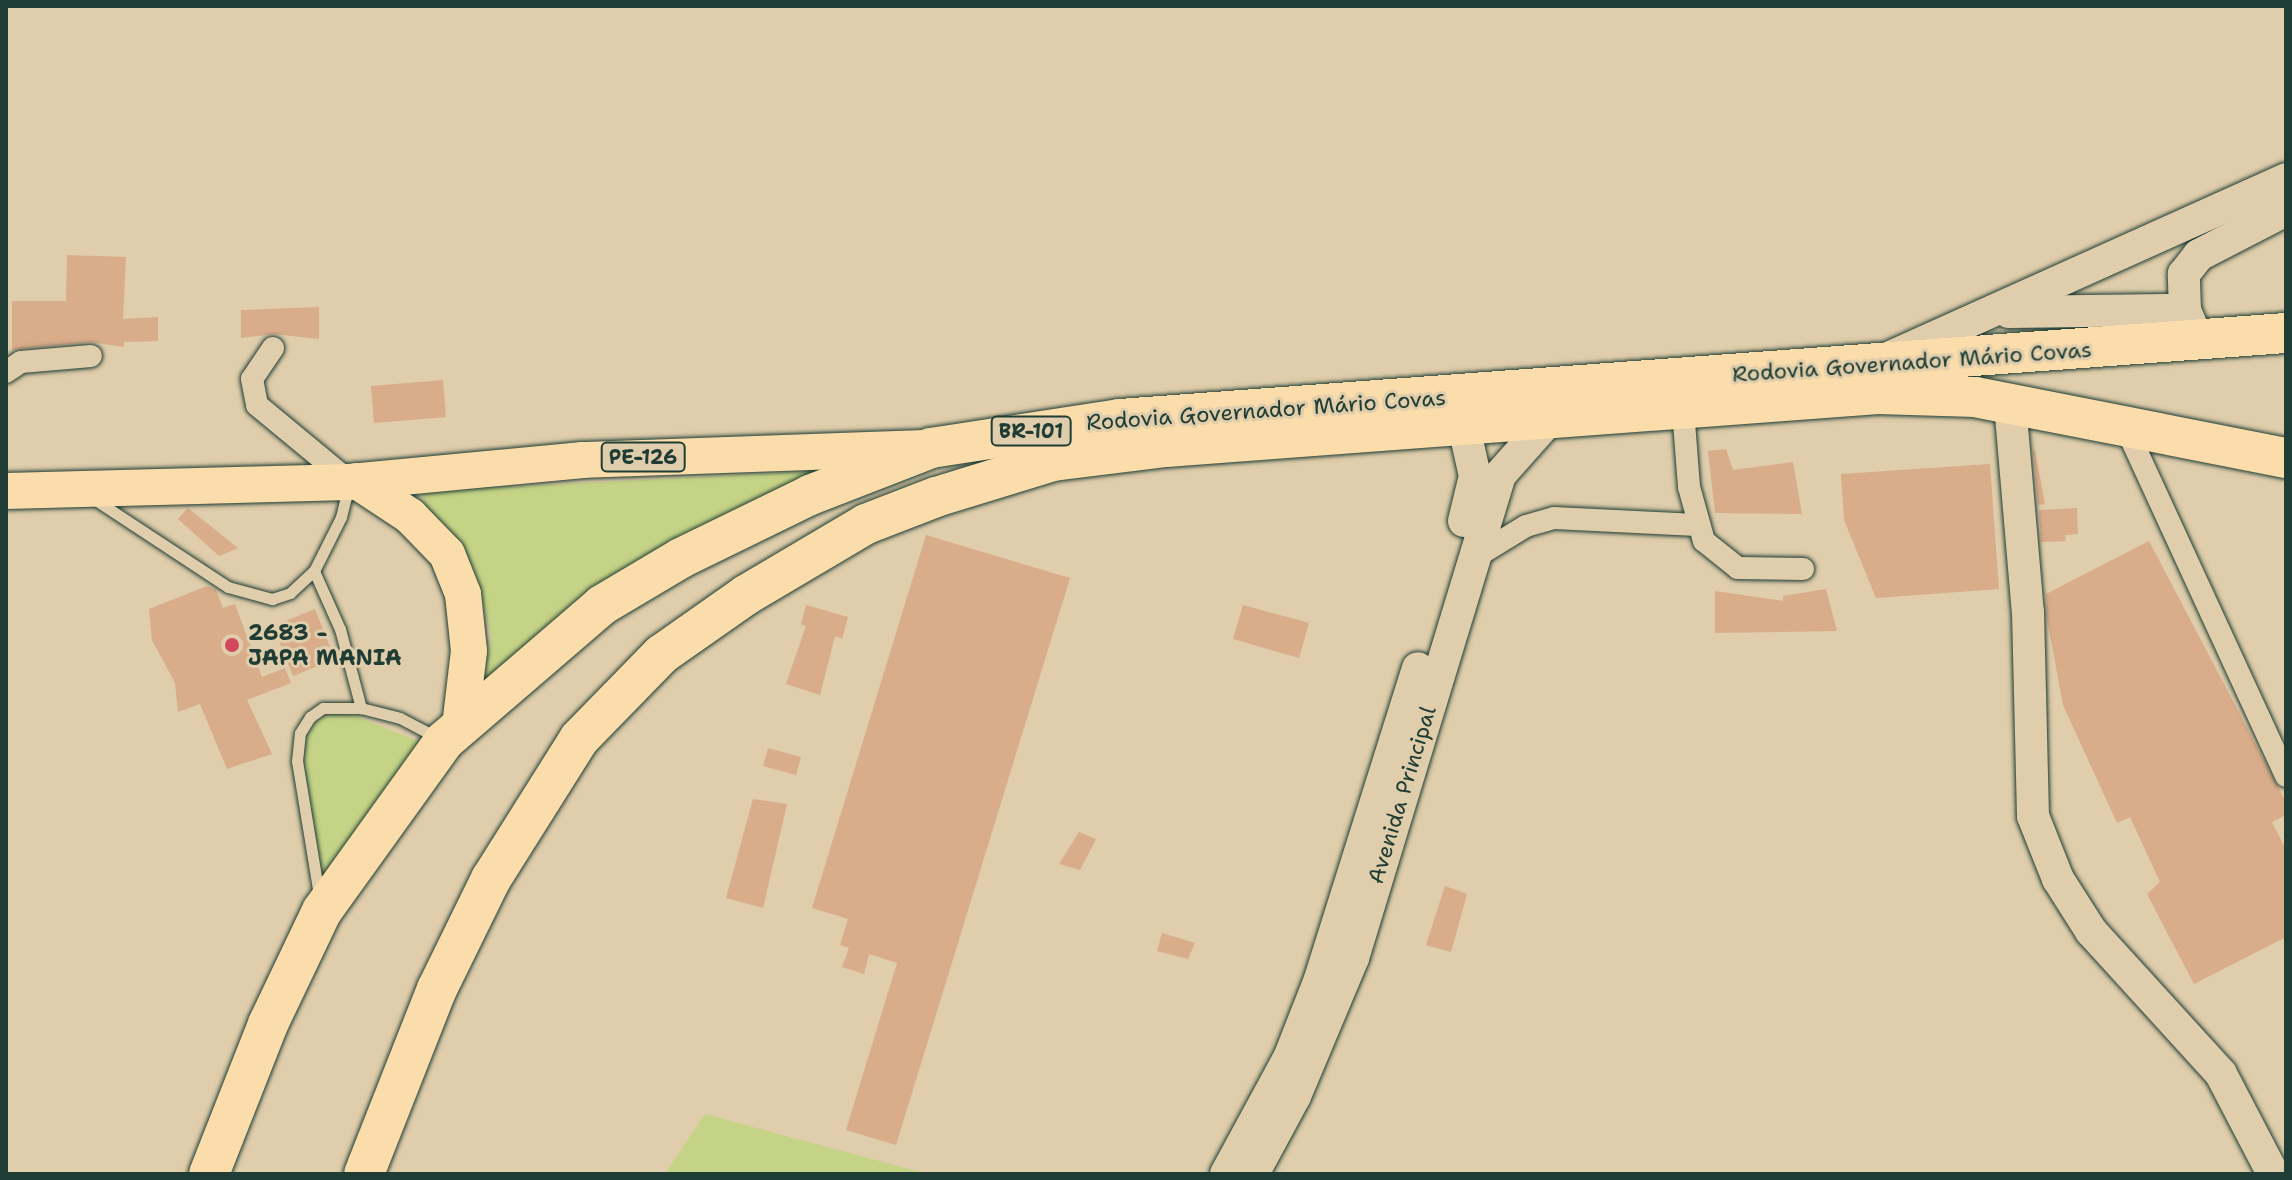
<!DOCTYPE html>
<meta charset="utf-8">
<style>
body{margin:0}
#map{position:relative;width:2292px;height:1180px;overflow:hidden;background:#dfcdab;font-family:"Shantell Sans",sans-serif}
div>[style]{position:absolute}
.green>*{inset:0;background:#c5d386}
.building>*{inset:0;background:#d9ac8a}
.roads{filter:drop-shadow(0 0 2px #1f3d34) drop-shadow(0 0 2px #1f3d34)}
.lane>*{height:11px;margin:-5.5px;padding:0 5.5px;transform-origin:5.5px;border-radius:5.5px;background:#dfcdab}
.street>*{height:22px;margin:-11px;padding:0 11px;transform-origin:11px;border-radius:11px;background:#dfcdab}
.secondary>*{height:32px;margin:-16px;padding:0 16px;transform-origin:16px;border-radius:16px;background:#dfcdab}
.primary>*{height:36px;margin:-18px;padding:0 18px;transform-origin:18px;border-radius:18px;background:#faddab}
.highway>*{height:40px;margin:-20px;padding:0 20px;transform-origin:20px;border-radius:20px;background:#faddab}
.dots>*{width:22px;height:22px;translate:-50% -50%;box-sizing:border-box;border:4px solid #dfcdab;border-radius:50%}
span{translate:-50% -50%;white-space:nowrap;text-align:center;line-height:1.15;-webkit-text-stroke:6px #dfcdab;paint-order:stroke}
.shield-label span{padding:2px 6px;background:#dfcdab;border:2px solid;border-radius:6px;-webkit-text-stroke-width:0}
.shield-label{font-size:20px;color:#1f3d34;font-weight:700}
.street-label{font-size:22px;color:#1f3d34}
.poi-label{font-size:22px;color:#1f3d34;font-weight:700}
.left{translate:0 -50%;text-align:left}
.frame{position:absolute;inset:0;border:8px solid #1f3d34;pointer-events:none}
</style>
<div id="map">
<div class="green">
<div style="clip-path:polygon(859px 469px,482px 695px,491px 635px,475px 573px,459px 540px,427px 512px,423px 491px)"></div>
<div style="clip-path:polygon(346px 712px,425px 744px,321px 899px,299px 770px,301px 748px,314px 723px,328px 713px)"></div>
<div style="clip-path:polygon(705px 1114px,920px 1172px,920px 1174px,665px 1174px)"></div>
</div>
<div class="building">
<div style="clip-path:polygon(67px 255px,126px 257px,123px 319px,158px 317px,158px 341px,124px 342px,124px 347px,90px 342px,12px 350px,12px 301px,66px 301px)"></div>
<div style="clip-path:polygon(319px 307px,319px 339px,273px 334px,241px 338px,241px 310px)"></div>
<div style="clip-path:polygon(443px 380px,446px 417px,374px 423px,371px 386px)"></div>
<div style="clip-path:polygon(1726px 449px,1733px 470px,1793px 462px,1802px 514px,1715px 513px,1708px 451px)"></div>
<div style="clip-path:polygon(2035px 450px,2045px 504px,2038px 505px,2033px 451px)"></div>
<div style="clip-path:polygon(1990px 464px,1999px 589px,1876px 598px,1844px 520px,1841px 474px)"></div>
<div style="clip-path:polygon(188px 508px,238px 548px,219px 556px,178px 519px)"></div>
<div style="clip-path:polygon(2077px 508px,2078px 534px,2065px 535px,2066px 541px,2041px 542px,2039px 510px)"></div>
<div style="clip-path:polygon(926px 535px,1070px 578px,896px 1145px,846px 1130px,897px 963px,869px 954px,864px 974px,842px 967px,849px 948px,840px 945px,848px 919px,812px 908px)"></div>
<div style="clip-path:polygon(2149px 541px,2286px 802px,2286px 815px,2272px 822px,2286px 850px,2286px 937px,2194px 984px,2147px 894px,2160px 882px,2130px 817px,2117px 823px,2063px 705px,2047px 619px,2046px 594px)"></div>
<div style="clip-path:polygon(207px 586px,216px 590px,223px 608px,235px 604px,262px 677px,285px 668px,291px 683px,247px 700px,272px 754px,227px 769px,200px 704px,178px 712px,175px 683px,152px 640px,149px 609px)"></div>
<div style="clip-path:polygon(1826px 589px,1837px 631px,1715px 633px,1715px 591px,1783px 601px,1783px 596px)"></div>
<div style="clip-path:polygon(806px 605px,848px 617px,842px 639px,835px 636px,820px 695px,786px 684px,806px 626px,801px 624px)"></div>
<div style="clip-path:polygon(1243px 605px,1309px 623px,1299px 658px,1233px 639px)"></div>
<div style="clip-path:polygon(315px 609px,335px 659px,293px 676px,273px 626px)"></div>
<div style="clip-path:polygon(768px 748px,801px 757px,796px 775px,763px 766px)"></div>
<div style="clip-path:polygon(753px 799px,787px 804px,763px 908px,726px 898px)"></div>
<div style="clip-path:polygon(1079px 832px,1096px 839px,1080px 870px,1059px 864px)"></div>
<div style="clip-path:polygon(1445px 886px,1467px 894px,1451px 952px,1426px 945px)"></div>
<div style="clip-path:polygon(1162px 933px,1195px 943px,1188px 959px,1157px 951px)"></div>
</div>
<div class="roads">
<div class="lane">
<div style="left:94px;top:499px;width:160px;rotate:33.3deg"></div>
<div style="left:228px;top:587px;width:46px;rotate:15.3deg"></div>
<div style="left:272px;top:599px;width:19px;rotate:-18deg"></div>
<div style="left:290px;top:593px;width:33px;rotate:-43deg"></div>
<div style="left:314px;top:571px;width:60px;rotate:-63.4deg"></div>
<div style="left:341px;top:517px;width:32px;rotate:-76deg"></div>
<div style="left:314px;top:571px;width:64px;rotate:65.9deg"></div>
<div style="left:340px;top:629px;width:82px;rotate:75.1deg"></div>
<div style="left:319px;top:895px;width:136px;rotate:-99.3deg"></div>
<div style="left:297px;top:761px;width:28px;rotate:-84deg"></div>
<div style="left:300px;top:733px;width:19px;rotate:-58deg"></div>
<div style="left:310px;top:717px;width:16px;rotate:-35deg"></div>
<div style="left:323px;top:708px;width:38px"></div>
<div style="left:361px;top:708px;width:40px;rotate:14.4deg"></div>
<div style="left:400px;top:718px;width:41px;rotate:27.8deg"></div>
</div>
<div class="street">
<div style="left:273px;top:348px;width:37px;rotate:124deg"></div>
<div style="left:252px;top:379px;width:26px;rotate:79deg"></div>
<div style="left:257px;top:405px;width:119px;rotate:39.6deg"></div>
<div style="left:6px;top:372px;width:18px;rotate:-34deg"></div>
<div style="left:21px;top:362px;width:70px;rotate:-4.9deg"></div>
<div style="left:1683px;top:409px;width:78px;rotate:85.6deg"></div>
<div style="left:1689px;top:487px;width:56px;rotate:74.5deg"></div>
<div style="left:1704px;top:541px;width:43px;rotate:38.5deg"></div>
<div style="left:1738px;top:568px;width:65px;rotate:0.9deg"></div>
<div style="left:2126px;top:428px;width:383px;rotate:65.3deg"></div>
<div style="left:1472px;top:559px;width:63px;rotate:-31.4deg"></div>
<div style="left:1526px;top:526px;width:29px;rotate:-16deg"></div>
<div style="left:1554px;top:518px;width:143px;rotate:2.8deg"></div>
</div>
<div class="secondary">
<div style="left:2009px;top:312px;width:176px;rotate:-0.7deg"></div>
<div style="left:2193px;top:329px;width:21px;rotate:-113deg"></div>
<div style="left:2185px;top:310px;width:36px;rotate:-92deg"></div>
<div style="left:2184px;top:274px;width:24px;rotate:-52deg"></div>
<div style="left:2199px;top:255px;width:98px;rotate:-27.3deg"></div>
<div style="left:1888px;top:358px;width:436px;rotate:-24.2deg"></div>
<div style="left:2010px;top:404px;width:209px;rotate:85.1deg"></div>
<div style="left:2028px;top:612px;width:204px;rotate:88.6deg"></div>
<div style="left:2033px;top:816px;width:68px;rotate:68.4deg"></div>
<div style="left:2058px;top:879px;width:62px;rotate:57.6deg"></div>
<div style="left:2091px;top:931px;width:193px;rotate:47.7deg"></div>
<div style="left:2221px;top:1074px;width:113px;rotate:62.5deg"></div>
<div style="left:1464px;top:521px;width:46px;rotate:-76.3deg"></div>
<div style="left:1475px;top:476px;width:50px;rotate:-102.7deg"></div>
<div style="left:1226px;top:1174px;width:132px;rotate:-61.5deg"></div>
<div style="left:1289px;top:1058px;width:82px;rotate:-68.5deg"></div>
<div style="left:1319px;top:982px;width:329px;rotate:-72.5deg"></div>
<div style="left:1253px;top:1174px;width:89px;rotate:-61.7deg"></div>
<div style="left:1295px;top:1096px;width:150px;rotate:-67.2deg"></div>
<div style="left:1353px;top:958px;width:505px;rotate:-73.07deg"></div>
<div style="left:1500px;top:475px;width:72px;rotate:-48.4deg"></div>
</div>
<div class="primary">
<div style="left:357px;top:481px;width:64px;rotate:33.4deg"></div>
<div style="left:410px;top:516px;width:53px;rotate:45.8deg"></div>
<div style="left:447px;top:554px;width:43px;rotate:68.2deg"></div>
<div style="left:463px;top:594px;width:57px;rotate:84deg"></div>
<div style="left:469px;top:651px;width:76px;rotate:96.8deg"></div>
<div style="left:6px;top:491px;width:344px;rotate:-1.5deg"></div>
<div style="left:350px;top:482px;width:234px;rotate:-5.4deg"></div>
<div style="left:583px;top:460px;width:338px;rotate:-2deg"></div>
</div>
<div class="highway">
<div style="left:209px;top:1174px;width:161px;rotate:-68.5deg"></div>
<div style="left:268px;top:1024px;width:125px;rotate:-64.5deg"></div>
<div style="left:322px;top:911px;width:209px;rotate:-54.3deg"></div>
<div style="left:444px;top:741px;width:208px;rotate:-40.7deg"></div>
<div style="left:602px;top:605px;width:92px;rotate:-30.7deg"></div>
<div style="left:681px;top:558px;width:144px;rotate:-26deg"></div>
<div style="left:810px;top:495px;width:130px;rotate:-21.2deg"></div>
<div style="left:931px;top:448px;width:191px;rotate:-8.7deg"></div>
<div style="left:1120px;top:419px;width:1169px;rotate:-4.22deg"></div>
<div style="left:364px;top:1174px;width:199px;rotate:-68.5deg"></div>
<div style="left:437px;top:989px;width:123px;rotate:-63.9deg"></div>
<div style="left:491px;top:879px;width:165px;rotate:-57.8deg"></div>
<div style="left:579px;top:739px;width:119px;rotate:-45.7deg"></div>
<div style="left:662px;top:654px;width:103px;rotate:-35.1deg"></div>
<div style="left:746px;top:595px;width:139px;rotate:-30.6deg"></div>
<div style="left:866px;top:524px;width:75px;rotate:-21.1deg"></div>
<div style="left:936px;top:497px;width:122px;rotate:-17.1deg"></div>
<div style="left:1053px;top:461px;width:114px;rotate:-7.1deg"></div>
<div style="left:1166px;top:447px;width:714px;rotate:-4.26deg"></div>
<div style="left:1878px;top:394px;width:97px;rotate:1.8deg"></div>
<div style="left:1975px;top:397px;width:317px;rotate:11.1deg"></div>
</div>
</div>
<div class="dots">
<div style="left:232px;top:645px;background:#d1495b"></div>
</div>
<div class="shield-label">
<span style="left:1031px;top:431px">BR-101</span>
<span style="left:643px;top:457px">PE-126</span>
</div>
<div class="street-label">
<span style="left:1912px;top:362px;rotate:-4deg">Rodovia Governador Mário Covas</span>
<span style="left:1266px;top:410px;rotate:-4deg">Rodovia Governador Mário Covas</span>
<span style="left:1402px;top:795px;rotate:-73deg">Avenida Principal</span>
</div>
<div class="poi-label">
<span class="left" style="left:248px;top:645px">2683 -<br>JAPA MANIA</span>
</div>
<div class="frame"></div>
</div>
